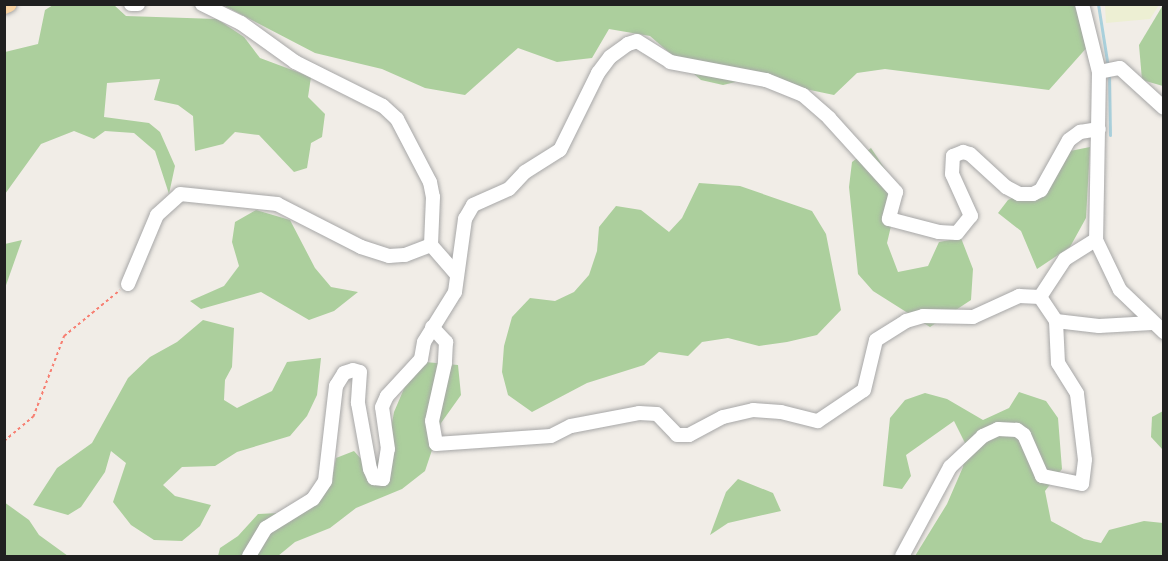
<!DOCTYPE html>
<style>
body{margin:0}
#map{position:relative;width:1168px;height:561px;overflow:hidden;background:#f1ede7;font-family:Rubik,sans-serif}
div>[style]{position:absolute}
.farmland>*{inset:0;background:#edefd3}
.forest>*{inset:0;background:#accf9d}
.stream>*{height:3px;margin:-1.5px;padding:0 1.5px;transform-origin:1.5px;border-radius:1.5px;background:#a9d1dd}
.path>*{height:1.5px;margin-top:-0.75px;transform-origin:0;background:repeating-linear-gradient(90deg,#f77f72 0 3px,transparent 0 6px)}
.roads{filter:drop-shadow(0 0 2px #a7a7a7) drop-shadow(0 0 2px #a7a7a7)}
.minor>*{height:14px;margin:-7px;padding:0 7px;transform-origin:7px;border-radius:7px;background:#fff}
.major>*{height:16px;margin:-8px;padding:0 8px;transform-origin:8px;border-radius:8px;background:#fad4a3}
span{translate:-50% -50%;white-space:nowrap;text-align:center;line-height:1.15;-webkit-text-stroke:4.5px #fff;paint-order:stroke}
.frame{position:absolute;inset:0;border:6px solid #202020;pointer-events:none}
</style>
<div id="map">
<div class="farmland">
<div style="clip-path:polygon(1105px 5px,1159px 4px,1159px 5px,1150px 19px,1106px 23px)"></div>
</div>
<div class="forest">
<div style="clip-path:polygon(1074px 4px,1090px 44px,1049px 90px,885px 69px,857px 73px,834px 95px,752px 78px,723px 85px,701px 80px,650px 36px,609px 29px,592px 58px,557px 62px,518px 48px,465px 95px,425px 88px,382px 69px,315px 53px,223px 5px)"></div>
<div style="clip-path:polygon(53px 5px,114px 5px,126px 16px,217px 19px,244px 37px,260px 58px,311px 77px,308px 97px,325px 114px,322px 137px,311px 143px,307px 168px,294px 172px,259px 135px,235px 132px,223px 144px,195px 151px,193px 116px,178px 105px,154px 100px,160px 79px,107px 83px,104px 117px,149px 123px,160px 132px,175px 166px,169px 194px,155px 151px,134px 133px,105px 131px,94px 139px,74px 131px,41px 144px,5px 194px,5px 52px,38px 44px,45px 10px)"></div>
<div style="clip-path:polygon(1163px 5px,1163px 86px,1142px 80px,1139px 45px)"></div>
<div style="clip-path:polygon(1090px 147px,1086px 218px,1070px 247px,1037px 269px,1021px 231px,998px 213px,1008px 200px,1042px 184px,1055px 154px)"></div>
<div style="clip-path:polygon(871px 148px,891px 178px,895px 209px,887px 243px,898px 272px,928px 266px,939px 242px,961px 238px,973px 269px,971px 300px,930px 327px,873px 291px,858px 274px,849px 187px,852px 162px)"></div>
<div style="clip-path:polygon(699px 183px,740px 186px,812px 211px,826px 234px,841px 310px,817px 335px,787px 342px,759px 346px,728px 338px,702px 342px,688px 356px,659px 352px,644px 365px,587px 383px,532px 412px,508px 395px,502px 372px,504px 346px,512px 317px,530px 298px,555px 301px,574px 292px,589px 275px,597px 251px,599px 227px,616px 206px,641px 210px,669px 232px,682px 218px)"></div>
<div style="clip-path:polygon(256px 210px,290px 220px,315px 268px,331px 287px,358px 292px,334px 311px,309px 320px,261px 292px,201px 309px,190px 301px,224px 286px,239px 266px,232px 242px,235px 222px)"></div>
<div style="clip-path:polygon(22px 240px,5px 288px,5px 244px)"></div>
<div style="clip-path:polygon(203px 320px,234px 328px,232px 367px,225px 380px,224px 400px,237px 408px,272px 391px,287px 362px,321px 358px,317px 395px,307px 416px,290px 436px,237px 452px,215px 466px,182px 467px,163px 485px,175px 496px,211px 505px,200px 526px,182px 541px,154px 540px,131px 525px,113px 502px,126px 463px,111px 451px,105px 472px,81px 507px,68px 515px,33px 505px,57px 468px,92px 443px,128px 378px,150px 357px,177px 342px)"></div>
<div style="clip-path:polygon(425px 362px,458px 365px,461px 395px,441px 423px,425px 471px,402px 489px,356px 508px,330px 528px,295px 542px,278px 556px,218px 556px,220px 548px,238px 536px,258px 514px,280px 513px,331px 484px,336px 458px,354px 451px,370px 469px,387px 450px,394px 412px,406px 384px)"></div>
<div style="clip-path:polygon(1019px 392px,1046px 401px,1058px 418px,1062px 469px,1045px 491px,1051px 521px,1084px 539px,1101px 543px,1109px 530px,1144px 521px,1163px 523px,1163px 556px,915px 556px,947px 504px,963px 467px,966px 445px,954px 421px,906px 455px,911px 476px,902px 489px,883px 486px,890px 418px,905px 400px,925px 393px,947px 399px,983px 420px,1009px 408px)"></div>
<div style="clip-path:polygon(1163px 411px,1163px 450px,1151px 437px,1152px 417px)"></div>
<div style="clip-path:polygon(738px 479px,773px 493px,781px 511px,728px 523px,710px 535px,726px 492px)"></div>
<div style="clip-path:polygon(4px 502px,29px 520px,39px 535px,68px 556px,5px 556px)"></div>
</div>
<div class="stream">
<div style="left:1098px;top:4px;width:64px;rotate:81deg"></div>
<div style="left:1109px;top:73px;width:62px;rotate:89.1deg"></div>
</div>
<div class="path">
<div style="left:4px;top:441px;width:38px;rotate:-40deg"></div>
<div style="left:33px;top:417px;width:87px;rotate:-69.1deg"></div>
<div style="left:64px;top:336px;width:72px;rotate:-39.4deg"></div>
</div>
<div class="roads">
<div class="minor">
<div style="left:131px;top:4px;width:7px"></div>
<div style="left:202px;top:4px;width:43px;rotate:26deg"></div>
<div style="left:241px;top:23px;width:67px;rotate:35.8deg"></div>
<div style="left:295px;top:62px;width:98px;rotate:26.6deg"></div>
<div style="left:383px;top:106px;width:19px;rotate:43deg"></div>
<div style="left:397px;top:119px;width:71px;rotate:62.4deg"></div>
<div style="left:430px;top:182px;width:15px;rotate:79deg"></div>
<div style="left:433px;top:197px;width:48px;rotate:92.4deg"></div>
<div style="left:431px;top:245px;width:37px;rotate:49deg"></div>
<div style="left:1082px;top:4px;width:70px;rotate:76deg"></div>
<div style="left:1099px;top:72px;width:168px;rotate:91deg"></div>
<div style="left:1096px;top:240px;width:55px;rotate:64.4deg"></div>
<div style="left:1120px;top:290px;width:61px;rotate:43.7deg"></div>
<div style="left:1099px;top:72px;width:21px;rotate:-11deg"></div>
<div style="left:1120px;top:68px;width:59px;rotate:42.3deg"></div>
<div style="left:128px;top:284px;width:75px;rotate:-67.2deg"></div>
<div style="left:157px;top:215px;width:31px;rotate:-42deg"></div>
<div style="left:180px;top:194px;width:98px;rotate:5.9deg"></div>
<div style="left:277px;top:204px;width:94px;rotate:27.1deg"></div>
<div style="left:361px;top:247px;width:29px;rotate:18deg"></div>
<div style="left:389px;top:256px;width:16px;rotate:-4deg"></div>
<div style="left:405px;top:255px;width:28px;rotate:-21deg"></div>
<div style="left:1040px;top:297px;width:45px;rotate:-56.7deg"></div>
<div style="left:1065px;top:259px;width:36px;rotate:-32deg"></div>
<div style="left:1056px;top:321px;width:43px;rotate:6.6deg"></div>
<div style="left:1099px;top:326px;width:53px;rotate:-3.2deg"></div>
<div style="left:432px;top:327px;width:21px;rotate:47deg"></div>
<div style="left:446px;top:342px;width:21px;rotate:93deg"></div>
<div style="left:445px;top:363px;width:59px;rotate:102.6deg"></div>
<div style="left:432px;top:421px;width:23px;rotate:80deg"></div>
<div style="left:436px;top:444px;width:115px;rotate:-4deg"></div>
<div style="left:551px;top:436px;width:22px;rotate:-27deg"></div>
<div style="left:571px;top:426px;width:69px;rotate:-10.8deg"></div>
<div style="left:639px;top:413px;width:18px;rotate:3deg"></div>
<div style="left:657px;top:414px;width:29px;rotate:46deg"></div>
<div style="left:677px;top:435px;width:12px"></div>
<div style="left:689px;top:435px;width:38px;rotate:-28deg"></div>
<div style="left:723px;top:417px;width:31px;rotate:-13deg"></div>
<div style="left:753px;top:410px;width:28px;rotate:4deg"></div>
<div style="left:781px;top:412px;width:38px;rotate:14deg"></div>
<div style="left:818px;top:421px;width:55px;rotate:-34deg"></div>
<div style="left:864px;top:390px;width:51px;rotate:-76.5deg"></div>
<div style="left:876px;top:340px;width:36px;rotate:-32deg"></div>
<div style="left:906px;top:321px;width:18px;rotate:-16deg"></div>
<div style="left:923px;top:316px;width:50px;rotate:1.1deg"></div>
<div style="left:973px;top:317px;width:51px;rotate:-24.5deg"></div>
<div style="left:1019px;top:296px;width:21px;rotate:3deg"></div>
<div style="left:1040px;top:297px;width:29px;rotate:56deg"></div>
<div style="left:1056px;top:321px;width:42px;rotate:87.3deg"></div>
<div style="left:1058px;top:363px;width:36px;rotate:58deg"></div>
<div style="left:1077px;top:394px;width:66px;rotate:83.1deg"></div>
<div style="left:1085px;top:460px;width:24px;rotate:97deg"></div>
<div style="left:1082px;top:484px;width:41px;rotate:-168.7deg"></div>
<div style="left:1042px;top:476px;width:45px;rotate:-113.7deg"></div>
<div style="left:1024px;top:435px;width:9px;rotate:-144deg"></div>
<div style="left:1017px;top:430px;width:19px;rotate:-177deg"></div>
<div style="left:998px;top:429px;width:17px;rotate:155deg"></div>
<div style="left:983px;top:436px;width:45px;rotate:136.8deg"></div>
<div style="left:950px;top:467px;width:101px;rotate:118.3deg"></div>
<div style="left:249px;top:556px;width:33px;rotate:-59deg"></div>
<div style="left:266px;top:528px;width:55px;rotate:-31.7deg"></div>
<div style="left:313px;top:499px;width:22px;rotate:-56deg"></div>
<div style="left:325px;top:481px;width:96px;rotate:-83.4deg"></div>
<div style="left:336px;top:386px;width:15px;rotate:-58deg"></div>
<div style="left:344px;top:373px;width:9px;rotate:-18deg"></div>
<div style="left:353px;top:370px;width:7px;rotate:16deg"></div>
<div style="left:360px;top:372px;width:31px;rotate:94deg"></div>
<div style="left:358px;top:403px;width:67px;rotate:79.7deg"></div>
<div style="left:370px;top:469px;width:10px;rotate:66deg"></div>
<div style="left:374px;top:478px;width:9px;rotate:6deg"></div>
<div style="left:383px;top:479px;width:30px;rotate:-81deg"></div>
<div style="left:388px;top:449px;width:42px;rotate:-98.1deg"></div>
<div style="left:382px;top:407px;width:12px;rotate:-66deg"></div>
<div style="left:387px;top:396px;width:50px;rotate:-47.4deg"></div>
<div style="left:421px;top:359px;width:17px;rotate:-80deg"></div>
<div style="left:424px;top:342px;width:59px;rotate:-58.2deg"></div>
<div style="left:455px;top:292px;width:74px;rotate:-82.2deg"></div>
<div style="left:465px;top:219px;width:16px;rotate:-60deg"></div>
<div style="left:473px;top:205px;width:39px;rotate:-24deg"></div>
<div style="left:509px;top:189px;width:23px;rotate:-47deg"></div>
<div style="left:525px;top:172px;width:41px;rotate:-32.2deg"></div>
<div style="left:560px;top:150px;width:86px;rotate:-63.7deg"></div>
<div style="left:598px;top:73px;width:20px;rotate:-53deg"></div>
<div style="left:610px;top:57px;width:22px;rotate:-36deg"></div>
<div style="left:628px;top:44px;width:9px;rotate:-18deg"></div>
<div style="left:637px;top:41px;width:39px;rotate:32deg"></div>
<div style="left:670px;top:62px;width:98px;rotate:10.6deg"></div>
<div style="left:766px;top:80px;width:40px;rotate:22deg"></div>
<div style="left:803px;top:95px;width:35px;rotate:41deg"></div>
<div style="left:829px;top:118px;width:100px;rotate:47.8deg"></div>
<div style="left:896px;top:192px;width:28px;rotate:105deg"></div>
<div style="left:889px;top:219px;width:52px;rotate:14.6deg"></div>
<div style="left:939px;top:232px;width:18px;rotate:3deg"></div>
<div style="left:957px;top:233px;width:22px;rotate:-51deg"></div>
<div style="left:971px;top:216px;width:46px;rotate:-114.3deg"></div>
<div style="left:952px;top:174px;width:18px;rotate:-87deg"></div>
<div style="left:953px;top:156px;width:11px;rotate:-22deg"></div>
<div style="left:963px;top:152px;width:7px;rotate:16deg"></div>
<div style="left:970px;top:154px;width:49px;rotate:42.5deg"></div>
<div style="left:1006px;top:187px;width:15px;rotate:28deg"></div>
<div style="left:1019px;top:194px;width:14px"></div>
<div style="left:1033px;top:194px;width:9px;rotate:-27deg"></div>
<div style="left:1041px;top:190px;width:57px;rotate:-60.8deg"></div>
<div style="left:1069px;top:140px;width:14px;rotate:-36deg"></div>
<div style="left:1080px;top:132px;width:19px;rotate:-9deg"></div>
</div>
<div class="major">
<div style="left:4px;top:6px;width:5px;rotate:-22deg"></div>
</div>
</div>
<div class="frame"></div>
</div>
